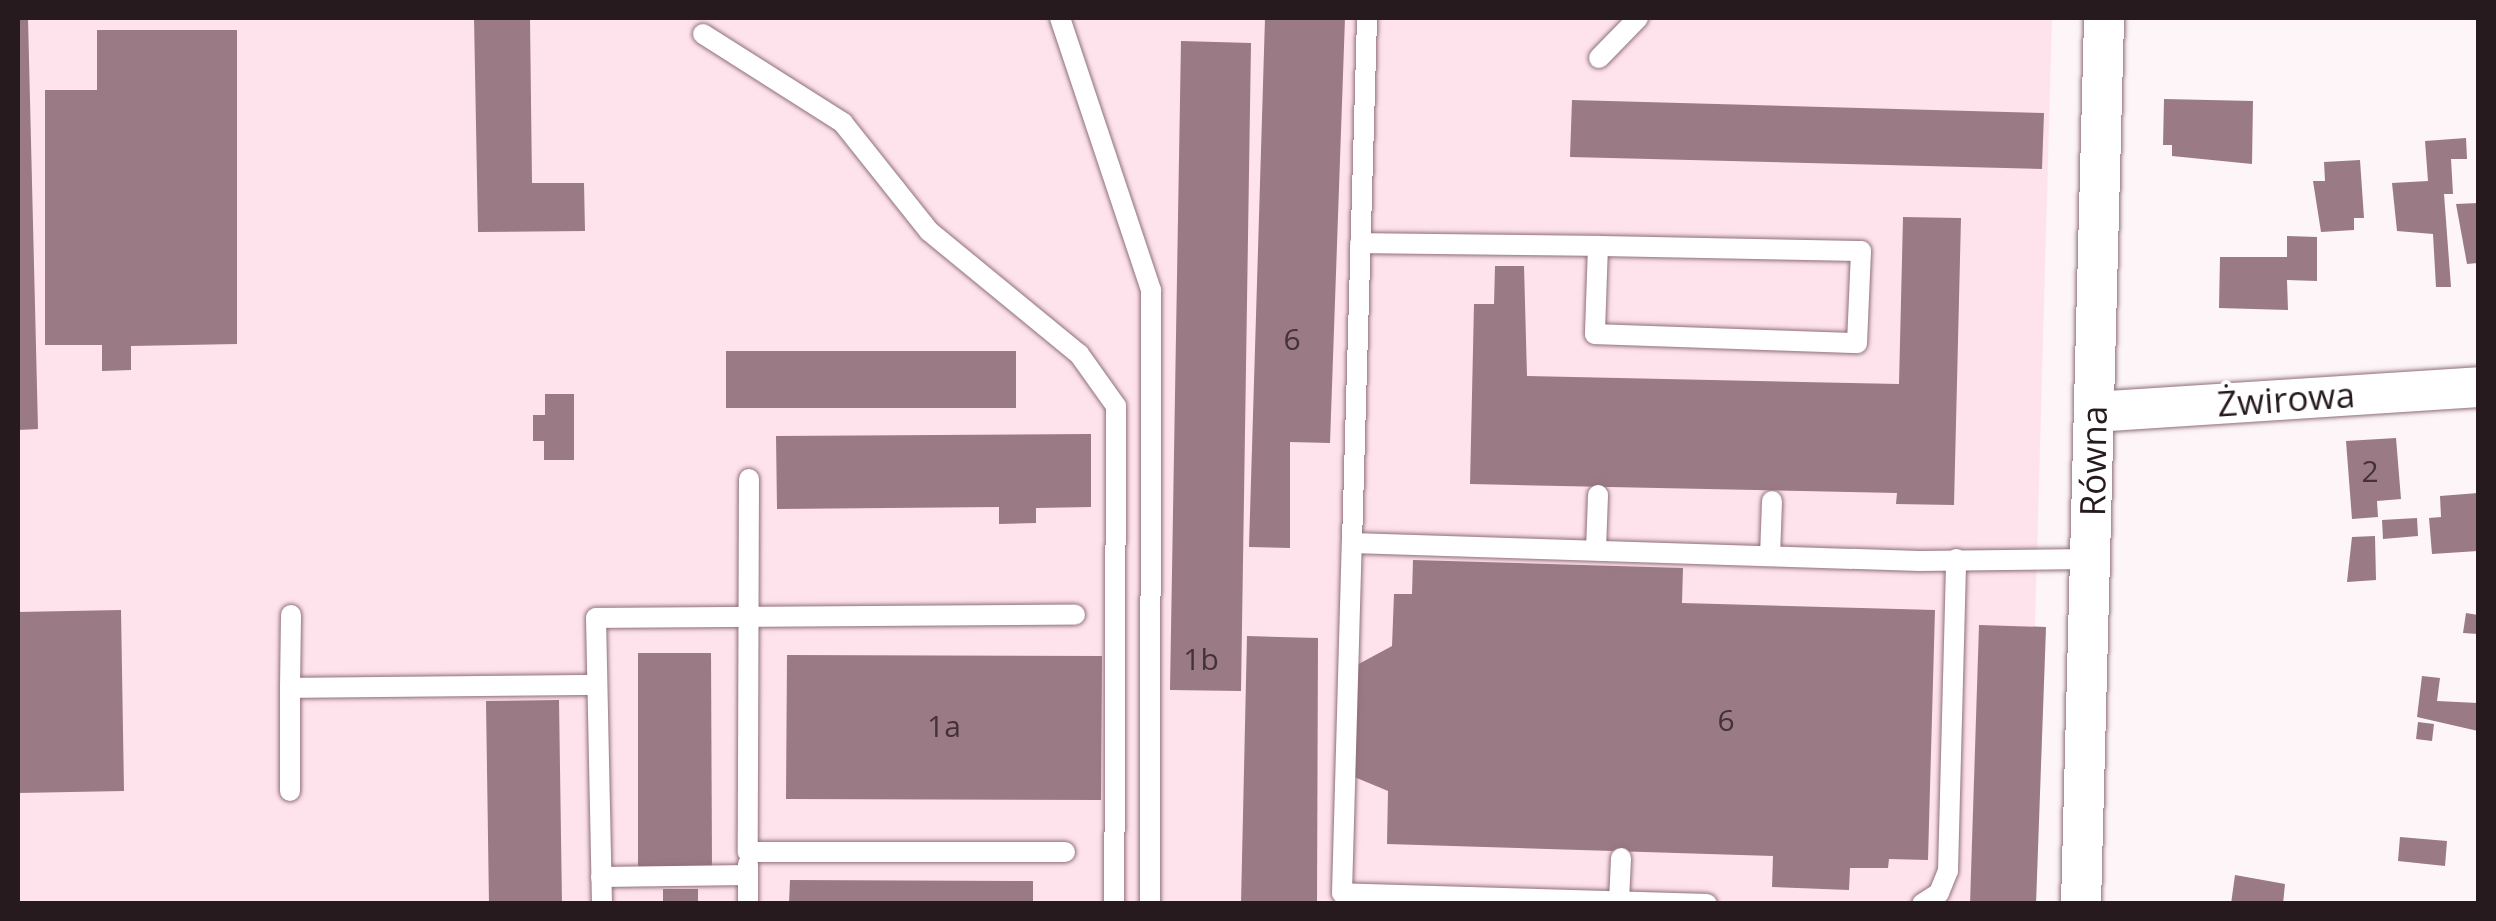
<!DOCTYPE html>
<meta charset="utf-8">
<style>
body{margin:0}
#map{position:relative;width:2496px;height:921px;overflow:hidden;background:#fdf5f8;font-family:"Open Sans",sans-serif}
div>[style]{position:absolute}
.built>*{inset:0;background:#fee3ec}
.building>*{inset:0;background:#9a7a85}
.roads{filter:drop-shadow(0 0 2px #8f6f79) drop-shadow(0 0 2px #8f6f79)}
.lane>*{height:20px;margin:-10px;padding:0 10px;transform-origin:10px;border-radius:10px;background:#fff}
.street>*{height:40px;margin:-20px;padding:0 20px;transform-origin:20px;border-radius:20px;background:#fff}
span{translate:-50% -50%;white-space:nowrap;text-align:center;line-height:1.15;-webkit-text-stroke:8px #fff;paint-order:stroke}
.number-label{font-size:30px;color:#443238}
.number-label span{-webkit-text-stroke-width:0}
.street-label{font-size:35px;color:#271a1f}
.frame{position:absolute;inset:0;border:20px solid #271a1f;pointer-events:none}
</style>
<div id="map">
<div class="built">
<div style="clip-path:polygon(18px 18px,2052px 18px,2035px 626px,2046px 627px,2036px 903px,18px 903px)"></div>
</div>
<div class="building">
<div style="clip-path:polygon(18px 18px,28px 18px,38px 429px,18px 430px)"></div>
<div style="clip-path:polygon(474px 18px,530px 18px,532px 183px,584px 183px,585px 231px,478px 232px)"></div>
<div style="clip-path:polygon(1265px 18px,1345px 18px,1330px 443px,1290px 442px,1290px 548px,1249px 547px)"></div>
<div style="clip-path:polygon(97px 30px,237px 30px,237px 344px,131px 346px,131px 370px,102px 371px,102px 345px,45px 345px,45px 90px,97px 90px)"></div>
<div style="clip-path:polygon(1181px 41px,1251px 43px,1241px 691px,1170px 690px)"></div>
<div style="clip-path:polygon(2164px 99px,2253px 101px,2252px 164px,2172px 156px,2172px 145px,2163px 145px)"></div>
<div style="clip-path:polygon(1572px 100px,2044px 113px,2042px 169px,1570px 157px)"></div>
<div style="clip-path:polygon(2466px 138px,2467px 159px,2451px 159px,2453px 194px,2444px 194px,2451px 287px,2436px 287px,2433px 234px,2397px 231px,2392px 183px,2428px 181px,2425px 141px)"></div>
<div style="clip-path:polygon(2360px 160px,2364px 218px,2354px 218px,2354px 230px,2321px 232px,2313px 181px,2325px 181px,2324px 162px)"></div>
<div style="clip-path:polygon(2478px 203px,2478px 263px,2467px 264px,2456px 204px)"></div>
<div style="clip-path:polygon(1903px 217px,1961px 218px,1954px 505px,1896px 504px,1897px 493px,1470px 484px,1474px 304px,1494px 304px,1495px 266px,1524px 266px,1527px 376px,1899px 384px)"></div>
<div style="clip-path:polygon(2287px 236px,2317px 237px,2317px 281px,2287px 280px,2288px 310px,2219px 308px,2220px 257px,2287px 257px)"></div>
<div style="clip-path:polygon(726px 351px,1016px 351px,1016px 408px,726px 408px)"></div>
<div style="clip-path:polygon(545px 394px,574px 394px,574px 460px,544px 460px,544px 441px,533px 441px,533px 415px,545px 415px)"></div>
<div style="clip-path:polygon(1091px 434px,1091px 507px,1036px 508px,1036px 523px,999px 524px,999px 507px,777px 509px,776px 436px)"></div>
<div style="clip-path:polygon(2396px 438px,2401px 499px,2377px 501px,2378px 517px,2352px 519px,2346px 441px)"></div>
<div style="clip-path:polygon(2478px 493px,2478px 551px,2432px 554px,2429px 518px,2441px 517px,2440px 496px)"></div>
<div style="clip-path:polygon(2417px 518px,2418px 536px,2383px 539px,2382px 520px)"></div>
<div style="clip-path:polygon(2375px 536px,2376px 580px,2347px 582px,2352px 537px)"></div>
<div style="clip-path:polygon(1413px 560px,1683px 568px,1682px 603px,1935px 610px,1928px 860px,1889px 859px,1888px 868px,1850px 868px,1849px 890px,1772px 887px,1773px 856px,1387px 844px,1388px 791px,1352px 776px,1355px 666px,1392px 646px,1394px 594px,1412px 594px)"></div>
<div style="clip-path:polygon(121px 610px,124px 791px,18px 793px,18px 612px)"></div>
<div style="clip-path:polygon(2466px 613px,2478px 615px,2478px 634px,2463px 633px)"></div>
<div style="clip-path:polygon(1979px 625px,2046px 627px,2036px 904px,1970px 904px)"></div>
<div style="clip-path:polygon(1247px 636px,1318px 638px,1317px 904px,1241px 904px)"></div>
<div style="clip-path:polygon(638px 653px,711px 653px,712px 867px,638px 867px)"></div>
<div style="clip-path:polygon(787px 655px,1102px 656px,1101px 800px,786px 799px)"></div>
<div style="clip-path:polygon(2422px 676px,2440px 678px,2437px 701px,2478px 703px,2478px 731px,2417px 717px)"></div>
<div style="clip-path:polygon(559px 700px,562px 904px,489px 904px,486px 701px)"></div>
<div style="clip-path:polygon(2418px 722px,2434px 724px,2432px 741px,2416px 739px)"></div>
<div style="clip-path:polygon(2400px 837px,2447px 841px,2445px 866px,2398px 861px)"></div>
<div style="clip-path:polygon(2235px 875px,2285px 884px,2283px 904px,2231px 904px)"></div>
<div style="clip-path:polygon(790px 880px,1033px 881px,1033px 904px,789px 904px)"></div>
<div style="clip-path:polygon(663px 889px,698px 889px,698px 904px,663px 904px)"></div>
</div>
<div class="roads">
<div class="lane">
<div style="left:1060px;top:18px;width:287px;rotate:71.5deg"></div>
<div style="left:1151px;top:290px;width:614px;rotate:90.09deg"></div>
<div style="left:703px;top:34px;width:166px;rotate:32.4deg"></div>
<div style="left:843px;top:123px;width:138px;rotate:51.5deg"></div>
<div style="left:929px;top:231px;width:194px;rotate:39.4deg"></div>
<div style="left:1079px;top:354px;width:64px;rotate:54.6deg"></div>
<div style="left:1116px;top:406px;width:498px;rotate:90.2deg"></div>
<div style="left:1599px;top:58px;width:56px;rotate:-45.7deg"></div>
<div style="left:1360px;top:243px;width:238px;rotate:0.7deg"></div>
<div style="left:1598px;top:246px;width:88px;rotate:92deg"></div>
<div style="left:1595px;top:334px;width:262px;rotate:2deg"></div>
<div style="left:1857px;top:343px;width:92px;rotate:-87.5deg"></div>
<div style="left:1861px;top:251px;width:263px;rotate:-178.9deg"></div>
<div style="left:749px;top:479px;width:373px;rotate:90.2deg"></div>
<div style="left:748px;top:852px;width:317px"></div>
<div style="left:1352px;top:543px;width:525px;rotate:-88.36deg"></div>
<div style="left:1596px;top:550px;width:55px;rotate:-87.9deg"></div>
<div style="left:1770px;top:556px;width:55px;rotate:-87.9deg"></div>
<div style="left:290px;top:688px;width:73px;rotate:-89.2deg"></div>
<div style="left:290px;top:791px;width:103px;rotate:-90deg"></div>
<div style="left:290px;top:688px;width:307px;rotate:-0.6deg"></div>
<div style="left:601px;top:877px;width:147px;rotate:-0.8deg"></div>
<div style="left:1619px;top:901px;width:43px;rotate:-87.3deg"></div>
<div style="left:602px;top:904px;width:286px;rotate:-91.2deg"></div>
<div style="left:596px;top:618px;width:479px;rotate:-0.4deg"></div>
<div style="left:748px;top:904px;width:40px;rotate:-90deg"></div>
<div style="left:1707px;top:904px;width:365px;rotate:-178.3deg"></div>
<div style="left:1342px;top:893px;width:350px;rotate:-88.4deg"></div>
<div style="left:1352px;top:543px;width:568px;rotate:1.82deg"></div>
<div style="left:1920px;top:561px;width:171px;rotate:-0.7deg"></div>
<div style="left:1922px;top:904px;width:20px;rotate:-33deg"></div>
<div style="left:1939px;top:893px;width:24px;rotate:-68deg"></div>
<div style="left:1948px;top:871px;width:312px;rotate:-88.5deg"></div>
</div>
<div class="street">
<div style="left:2094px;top:412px;width:385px;rotate:-3.7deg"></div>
<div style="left:2081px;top:904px;width:886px;rotate:-88.51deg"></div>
</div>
</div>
<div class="number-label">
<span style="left:1292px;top:339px">6</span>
<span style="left:2370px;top:471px">2</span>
<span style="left:1201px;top:659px">1b</span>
<span style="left:1726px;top:720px">6</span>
<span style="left:944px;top:726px">1a</span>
</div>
<div class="street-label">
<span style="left:2286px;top:399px;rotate:-4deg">Żwirowa</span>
<span style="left:2093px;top:461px;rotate:-89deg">Równa</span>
</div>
<div class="frame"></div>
</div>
